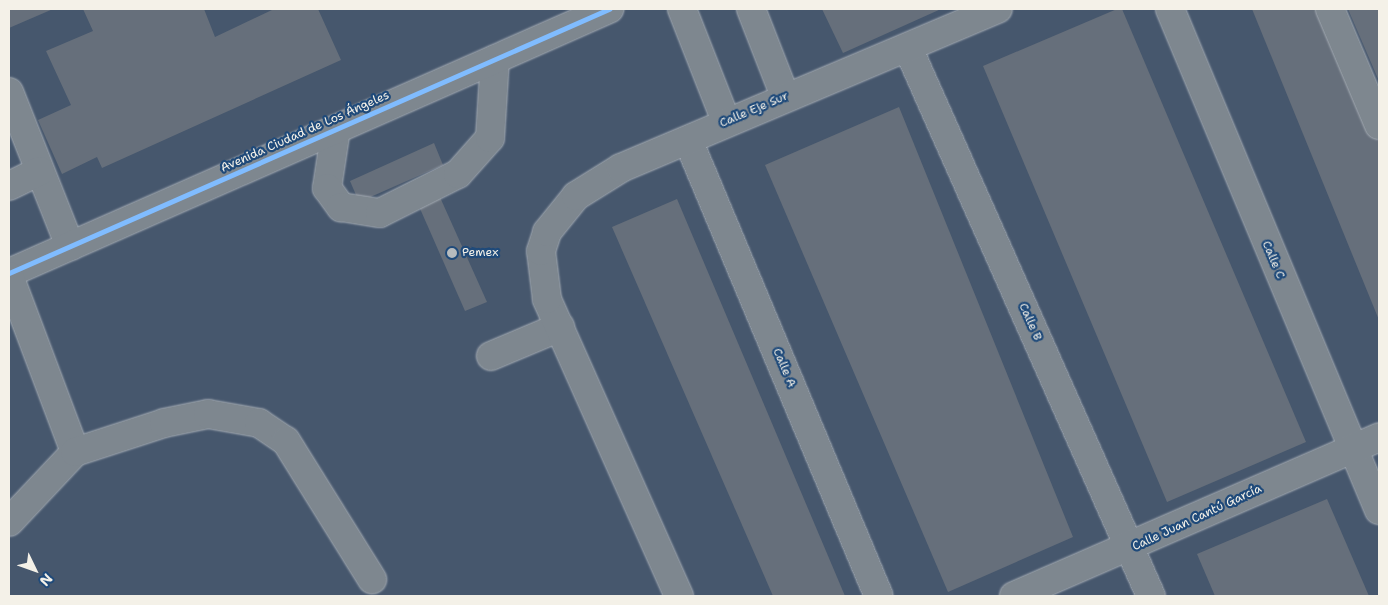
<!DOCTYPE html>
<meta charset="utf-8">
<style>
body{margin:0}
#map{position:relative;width:1388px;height:605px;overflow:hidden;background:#46576d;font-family:"Shantell Sans",sans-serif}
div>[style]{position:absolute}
.building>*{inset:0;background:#666f7b}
.roads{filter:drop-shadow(0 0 1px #a4abb3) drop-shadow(0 0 1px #a4abb3)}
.minor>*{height:28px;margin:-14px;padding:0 14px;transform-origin:14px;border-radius:14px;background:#7e878f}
.cycleway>*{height:5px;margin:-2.5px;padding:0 2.5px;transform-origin:2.5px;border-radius:2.5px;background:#80bcff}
.dots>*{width:14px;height:14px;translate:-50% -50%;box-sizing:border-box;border:2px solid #1f4a7a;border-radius:50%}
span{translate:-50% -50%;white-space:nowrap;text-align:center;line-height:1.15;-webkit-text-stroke:4.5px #1f4a7a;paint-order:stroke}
.street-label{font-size:12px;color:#f4f1e8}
.poi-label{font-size:12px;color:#f4f1e8}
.left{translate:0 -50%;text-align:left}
.frame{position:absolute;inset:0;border:10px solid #f4f1e8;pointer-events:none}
.north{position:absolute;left:10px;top:545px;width:50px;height:50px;-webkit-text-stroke:4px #1f4a7a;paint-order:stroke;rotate:132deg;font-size:14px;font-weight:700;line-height:20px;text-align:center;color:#f4f1e8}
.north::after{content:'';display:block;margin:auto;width:18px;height:22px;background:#f4f1e8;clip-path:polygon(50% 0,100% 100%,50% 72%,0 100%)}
</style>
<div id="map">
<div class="building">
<div style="clip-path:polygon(9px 9px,53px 9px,9px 28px)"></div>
<div style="clip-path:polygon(83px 9px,204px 9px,215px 37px,274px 9px,318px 9px,341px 60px,102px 168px,97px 157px,62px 174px,38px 120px,71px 105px,46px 51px,93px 31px)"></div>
<div style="clip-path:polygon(822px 9px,941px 9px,843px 53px)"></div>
<div style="clip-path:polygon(1117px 9px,1122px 9px,1306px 442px,1167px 502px,983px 66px)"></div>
<div style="clip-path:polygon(1252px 9px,1323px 9px,1379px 143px,1379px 320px)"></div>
<div style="clip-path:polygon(1348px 9px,1379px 9px,1379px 81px)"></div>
<div style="clip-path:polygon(899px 107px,1073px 537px,948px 592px,765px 165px)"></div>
<div style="clip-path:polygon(434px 143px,443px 165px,359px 202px,350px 181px)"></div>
<div style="clip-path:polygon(439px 195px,487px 302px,465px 311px,418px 204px)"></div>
<div style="clip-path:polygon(677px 199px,845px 596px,773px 596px,612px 227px)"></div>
<div style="clip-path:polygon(1327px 499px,1369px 596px,1215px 596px,1197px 554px)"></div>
</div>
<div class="roads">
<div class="minor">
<div style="left:682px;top:9px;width:120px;rotate:68.6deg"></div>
<div style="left:751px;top:9px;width:93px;rotate:68.7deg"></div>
<div style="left:1170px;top:9px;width:543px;rotate:67.36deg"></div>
<div style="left:1330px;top:9px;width:126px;rotate:67.1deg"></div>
<div style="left:908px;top:48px;width:599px;rotate:66.09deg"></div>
<div style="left:9px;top:92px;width:166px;rotate:68.4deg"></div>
<div style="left:336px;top:129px;width:60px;rotate:98.7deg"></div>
<div style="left:327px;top:188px;width:24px;rotate:54deg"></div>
<div style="left:341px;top:207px;width:39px;rotate:9deg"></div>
<div style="left:380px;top:213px;width:87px;rotate:-26.6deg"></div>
<div style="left:458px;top:174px;width:48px;rotate:-48.4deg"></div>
<div style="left:490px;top:138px;width:79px;rotate:-86.4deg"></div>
<div style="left:688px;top:140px;width:494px;rotate:67.3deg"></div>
<div style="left:9px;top:186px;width:34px;rotate:-26deg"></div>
<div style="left:9px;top:273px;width:656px;rotate:-23.75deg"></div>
<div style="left:9px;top:276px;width:188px;rotate:69.4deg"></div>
<div style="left:75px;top:452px;width:96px;rotate:133.3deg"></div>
<div style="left:491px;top:356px;width:75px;rotate:-22.8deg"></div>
<div style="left:75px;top:452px;width:94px;rotate:-18deg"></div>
<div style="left:164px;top:423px;width:45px;rotate:-11.6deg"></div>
<div style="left:208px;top:414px;width:52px;rotate:10deg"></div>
<div style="left:259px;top:423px;width:32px;rotate:34deg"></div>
<div style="left:286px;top:441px;width:163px;rotate:58.1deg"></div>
<div style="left:679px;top:596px;width:325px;rotate:-114deg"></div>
<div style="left:547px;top:299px;width:48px;rotate:-97.1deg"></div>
<div style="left:541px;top:251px;width:20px;rotate:-72deg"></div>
<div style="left:547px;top:232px;width:46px;rotate:-51.1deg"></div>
<div style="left:576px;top:196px;width:53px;rotate:-31.9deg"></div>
<div style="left:621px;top:168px;width:409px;rotate:-22.9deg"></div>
<div style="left:1014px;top:596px;width:398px;rotate:-23.5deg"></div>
</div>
</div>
<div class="cycleway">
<div style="left:9px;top:273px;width:656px;rotate:-23.75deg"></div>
</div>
<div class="dots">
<div style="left:452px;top:253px;background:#b7bbbd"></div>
</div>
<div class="street-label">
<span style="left:754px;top:110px;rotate:-23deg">Calle Eje Sur</span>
<span style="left:305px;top:132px;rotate:-24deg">Avenida Ciudad de Los Ángeles</span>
<span style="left:1273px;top:260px;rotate:67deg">Calle C</span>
<span style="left:1030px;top:322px;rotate:66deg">Calle B</span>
<span style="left:784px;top:368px;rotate:67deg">Calle A</span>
<span style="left:1197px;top:518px;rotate:-25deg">Calle Juan Cantú García</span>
</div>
<div class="poi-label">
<span class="left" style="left:462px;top:253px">Pemex</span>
</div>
<div class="frame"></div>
<div class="north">N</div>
</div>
